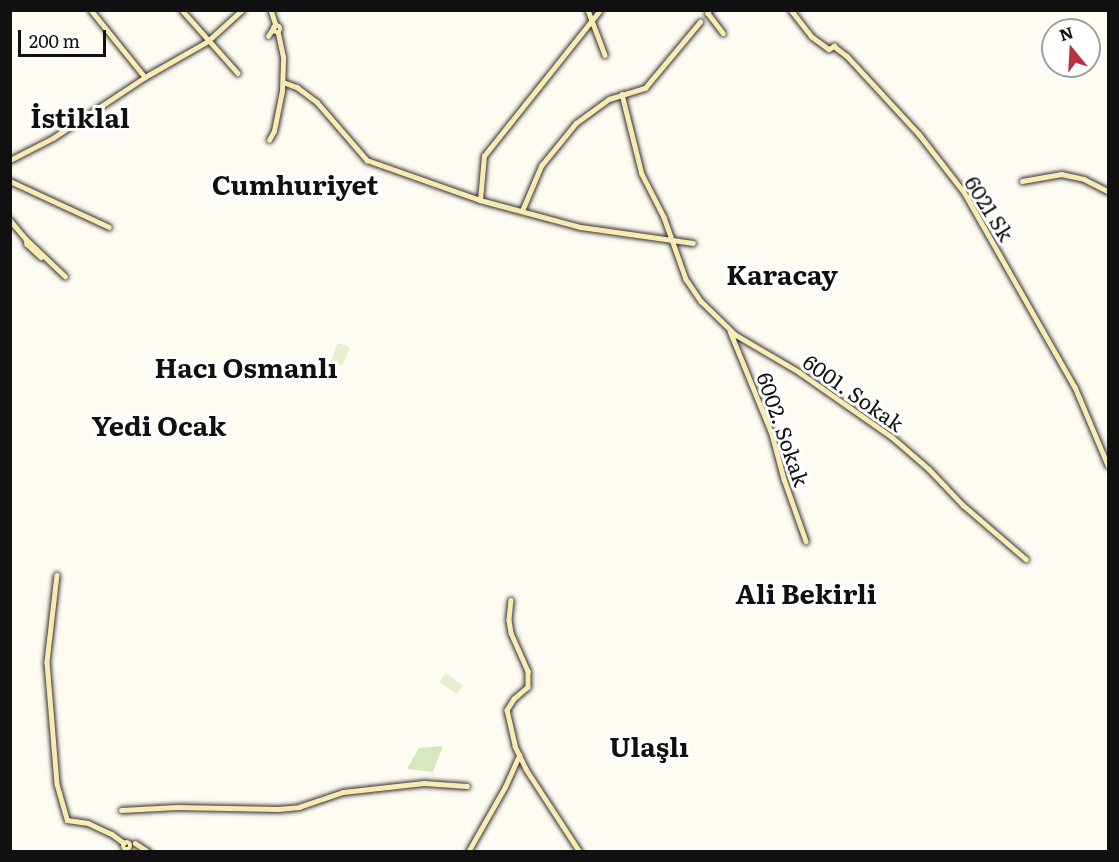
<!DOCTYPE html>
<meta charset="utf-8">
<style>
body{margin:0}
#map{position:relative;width:1119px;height:862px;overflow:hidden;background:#fefbf3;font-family:Literata,serif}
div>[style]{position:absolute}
.green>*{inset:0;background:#d7e7be}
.pitch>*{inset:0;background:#e6efcf}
.roads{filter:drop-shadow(0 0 2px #323232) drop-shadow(0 0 2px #323232)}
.secondary>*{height:4.5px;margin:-2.25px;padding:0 2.25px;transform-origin:2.25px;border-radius:2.25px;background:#f9ecb3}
.secondary>.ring{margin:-2.25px;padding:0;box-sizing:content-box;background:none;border:4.5px solid #f9ecb3;border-radius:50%}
span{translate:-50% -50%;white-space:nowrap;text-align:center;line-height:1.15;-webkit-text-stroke:6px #fff;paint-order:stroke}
.street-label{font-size:21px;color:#101010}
.district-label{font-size:27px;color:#101010;font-weight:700}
.frame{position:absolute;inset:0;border:12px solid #101010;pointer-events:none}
.north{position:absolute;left:1041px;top:18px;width:60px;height:60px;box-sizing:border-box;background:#fff;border:2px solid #9f9f9f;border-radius:50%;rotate:342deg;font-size:16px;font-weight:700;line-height:24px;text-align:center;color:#101010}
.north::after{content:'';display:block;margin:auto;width:21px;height:27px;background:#b73142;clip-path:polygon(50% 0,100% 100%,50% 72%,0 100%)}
.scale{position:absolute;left:18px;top:30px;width:88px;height:27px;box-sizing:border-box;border:3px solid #101010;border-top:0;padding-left:8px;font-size:18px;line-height:21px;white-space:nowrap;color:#101010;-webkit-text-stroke:4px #fff;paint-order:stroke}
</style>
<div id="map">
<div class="green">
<div style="clip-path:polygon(443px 746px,433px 772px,407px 769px,419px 748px)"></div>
</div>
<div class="pitch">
<div style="clip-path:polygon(338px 343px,350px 347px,343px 365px,330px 362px)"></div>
<div style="clip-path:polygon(446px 673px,463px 686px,456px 694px,439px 682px)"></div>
</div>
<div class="roads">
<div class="secondary">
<div style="left:91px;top:10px;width:86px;rotate:51.1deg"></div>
<div style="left:182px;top:10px;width:84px;rotate:48.4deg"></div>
<div style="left:271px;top:10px;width:16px;rotate:72deg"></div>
<div style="left:588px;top:10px;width:48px;rotate:69.3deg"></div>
<div style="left:710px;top:10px;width:4px;rotate:124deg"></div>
<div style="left:708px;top:13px;width:25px;rotate:53deg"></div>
<div style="left:791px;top:10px;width:33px;rotate:52deg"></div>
<div style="left:811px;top:36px;width:22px;rotate:36deg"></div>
<div style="left:829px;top:49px;width:6px;rotate:-31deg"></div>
<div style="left:834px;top:46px;width:16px;rotate:38deg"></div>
<div style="left:847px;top:56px;width:106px;rotate:47.3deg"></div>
<div style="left:919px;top:134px;width:73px;rotate:52.2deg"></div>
<div style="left:964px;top:192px;width:224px;rotate:60.4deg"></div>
<div style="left:1075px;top:387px;width:85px;rotate:67.1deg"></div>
<div class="ring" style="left:273px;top:25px;width:3.5px;height:3.5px"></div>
<div style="left:268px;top:36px;width:11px;rotate:-56deg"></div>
<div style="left:283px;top:82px;width:15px;rotate:20deg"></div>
<div style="left:297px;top:87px;width:25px;rotate:37deg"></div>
<div style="left:317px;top:102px;width:77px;rotate:49.2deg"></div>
<div style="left:367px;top:160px;width:120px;rotate:19.5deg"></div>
<div style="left:480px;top:200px;width:105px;rotate:15deg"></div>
<div style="left:581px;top:227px;width:113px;rotate:8.1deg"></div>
<div style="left:622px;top:94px;width:82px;rotate:76deg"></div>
<div style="left:642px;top:174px;width:48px;rotate:62.9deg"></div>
<div style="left:664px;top:217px;width:66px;rotate:70.5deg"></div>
<div style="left:686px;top:279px;width:27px;rotate:56deg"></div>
<div style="left:701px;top:301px;width:49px;rotate:44.2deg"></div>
<div style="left:736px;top:335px;width:73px;rotate:30.4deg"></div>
<div style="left:799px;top:372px;width:113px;rotate:35deg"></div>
<div style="left:892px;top:437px;width:49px;rotate:40.9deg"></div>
<div style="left:929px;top:469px;width:50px;rotate:46.6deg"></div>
<div style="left:963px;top:505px;width:83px;rotate:40.6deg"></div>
<div style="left:269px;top:140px;width:10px;rotate:-61deg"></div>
<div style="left:274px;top:131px;width:41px;rotate:-78.7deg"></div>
<div style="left:282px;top:91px;width:34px;rotate:-88deg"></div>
<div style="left:283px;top:57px;width:25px;rotate:-102deg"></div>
<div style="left:10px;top:160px;width:48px;rotate:-27.1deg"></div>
<div style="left:53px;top:138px;width:110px;rotate:-33.5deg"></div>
<div style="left:145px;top:77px;width:73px;rotate:-29.7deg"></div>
<div style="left:208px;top:41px;width:46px;rotate:-42.4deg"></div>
<div style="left:10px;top:181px;width:109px;rotate:24.9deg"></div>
<div style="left:1022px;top:181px;width:40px;rotate:-10deg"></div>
<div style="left:1061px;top:174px;width:24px;rotate:12deg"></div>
<div style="left:1084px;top:179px;width:27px;rotate:27deg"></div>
<div style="left:480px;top:200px;width:44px;rotate:-84.8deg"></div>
<div style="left:484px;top:156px;width:186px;rotate:-51.5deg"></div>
<div style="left:522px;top:211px;width:49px;rotate:-67.1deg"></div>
<div style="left:541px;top:166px;width:55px;rotate:-50.9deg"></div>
<div style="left:576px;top:123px;width:41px;rotate:-36deg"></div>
<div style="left:609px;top:99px;width:38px;rotate:-17deg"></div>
<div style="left:645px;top:88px;width:86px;rotate:-50.2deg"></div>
<div style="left:10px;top:220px;width:25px;rotate:50deg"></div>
<div style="left:26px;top:239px;width:54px;rotate:43.5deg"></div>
<div style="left:26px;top:239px;width:5px;rotate:79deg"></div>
<div style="left:27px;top:244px;width:19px;rotate:43deg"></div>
<div style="left:730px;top:331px;width:111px;rotate:67.8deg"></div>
<div style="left:772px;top:434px;width:47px;rotate:75.1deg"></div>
<div style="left:784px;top:479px;width:66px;rotate:70.5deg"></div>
<div style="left:57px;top:575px;width:88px;rotate:96.6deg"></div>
<div style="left:47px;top:662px;width:122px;rotate:85.3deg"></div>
<div style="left:57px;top:784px;width:37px;rotate:74deg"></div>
<div style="left:67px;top:820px;width:21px;rotate:8deg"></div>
<div style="left:88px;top:823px;width:26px;rotate:25deg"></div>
<div style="left:112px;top:834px;width:15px;rotate:37deg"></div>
<div style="left:511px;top:600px;width:20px;rotate:96deg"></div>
<div style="left:509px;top:620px;width:13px;rotate:81deg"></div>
<div style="left:511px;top:633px;width:42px;rotate:65.9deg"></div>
<div style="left:528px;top:671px;width:16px;rotate:90deg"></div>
<div style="left:528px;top:687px;width:18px;rotate:139deg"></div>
<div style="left:514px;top:699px;width:13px;rotate:122deg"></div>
<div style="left:507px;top:710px;width:37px;rotate:77deg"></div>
<div style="left:515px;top:746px;width:25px;rotate:64deg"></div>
<div style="left:526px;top:769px;width:99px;rotate:57deg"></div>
<div style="left:121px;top:810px;width:56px;rotate:-3.1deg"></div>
<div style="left:177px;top:807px;width:101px;rotate:1.1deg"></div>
<div style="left:278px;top:809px;width:21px;rotate:-5deg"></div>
<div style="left:299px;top:807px;width:46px;rotate:-18.8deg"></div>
<div style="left:343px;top:792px;width:81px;rotate:-6.3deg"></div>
<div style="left:424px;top:783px;width:43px;rotate:4deg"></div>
<div class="ring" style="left:123px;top:842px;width:3.5px;height:3.5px"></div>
<div style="left:135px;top:843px;width:17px;rotate:33deg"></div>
<div style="left:468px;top:852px;width:75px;rotate:-60.4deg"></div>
<div style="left:505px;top:787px;width:35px;rotate:-66deg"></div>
</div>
</div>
<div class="street-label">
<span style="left:990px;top:208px;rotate:58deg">6021 Sk</span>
<span style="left:854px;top:392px;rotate:35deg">6001. Sokak</span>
<span style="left:784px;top:429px;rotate:71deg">6002. Sokak</span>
</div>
<div class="district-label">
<span style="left:80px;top:117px">İstiklal</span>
<span style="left:295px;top:184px">Cumhuriyet</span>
<span style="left:782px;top:274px">Karacay</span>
<span style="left:246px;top:367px">Hacı Osmanlı</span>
<span style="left:159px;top:425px">Yedi Ocak</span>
<span style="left:806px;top:593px">Ali Bekirli</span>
<span style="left:649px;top:746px">Ulaşlı</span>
</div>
<div class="frame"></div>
<div class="north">N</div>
<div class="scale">200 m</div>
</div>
